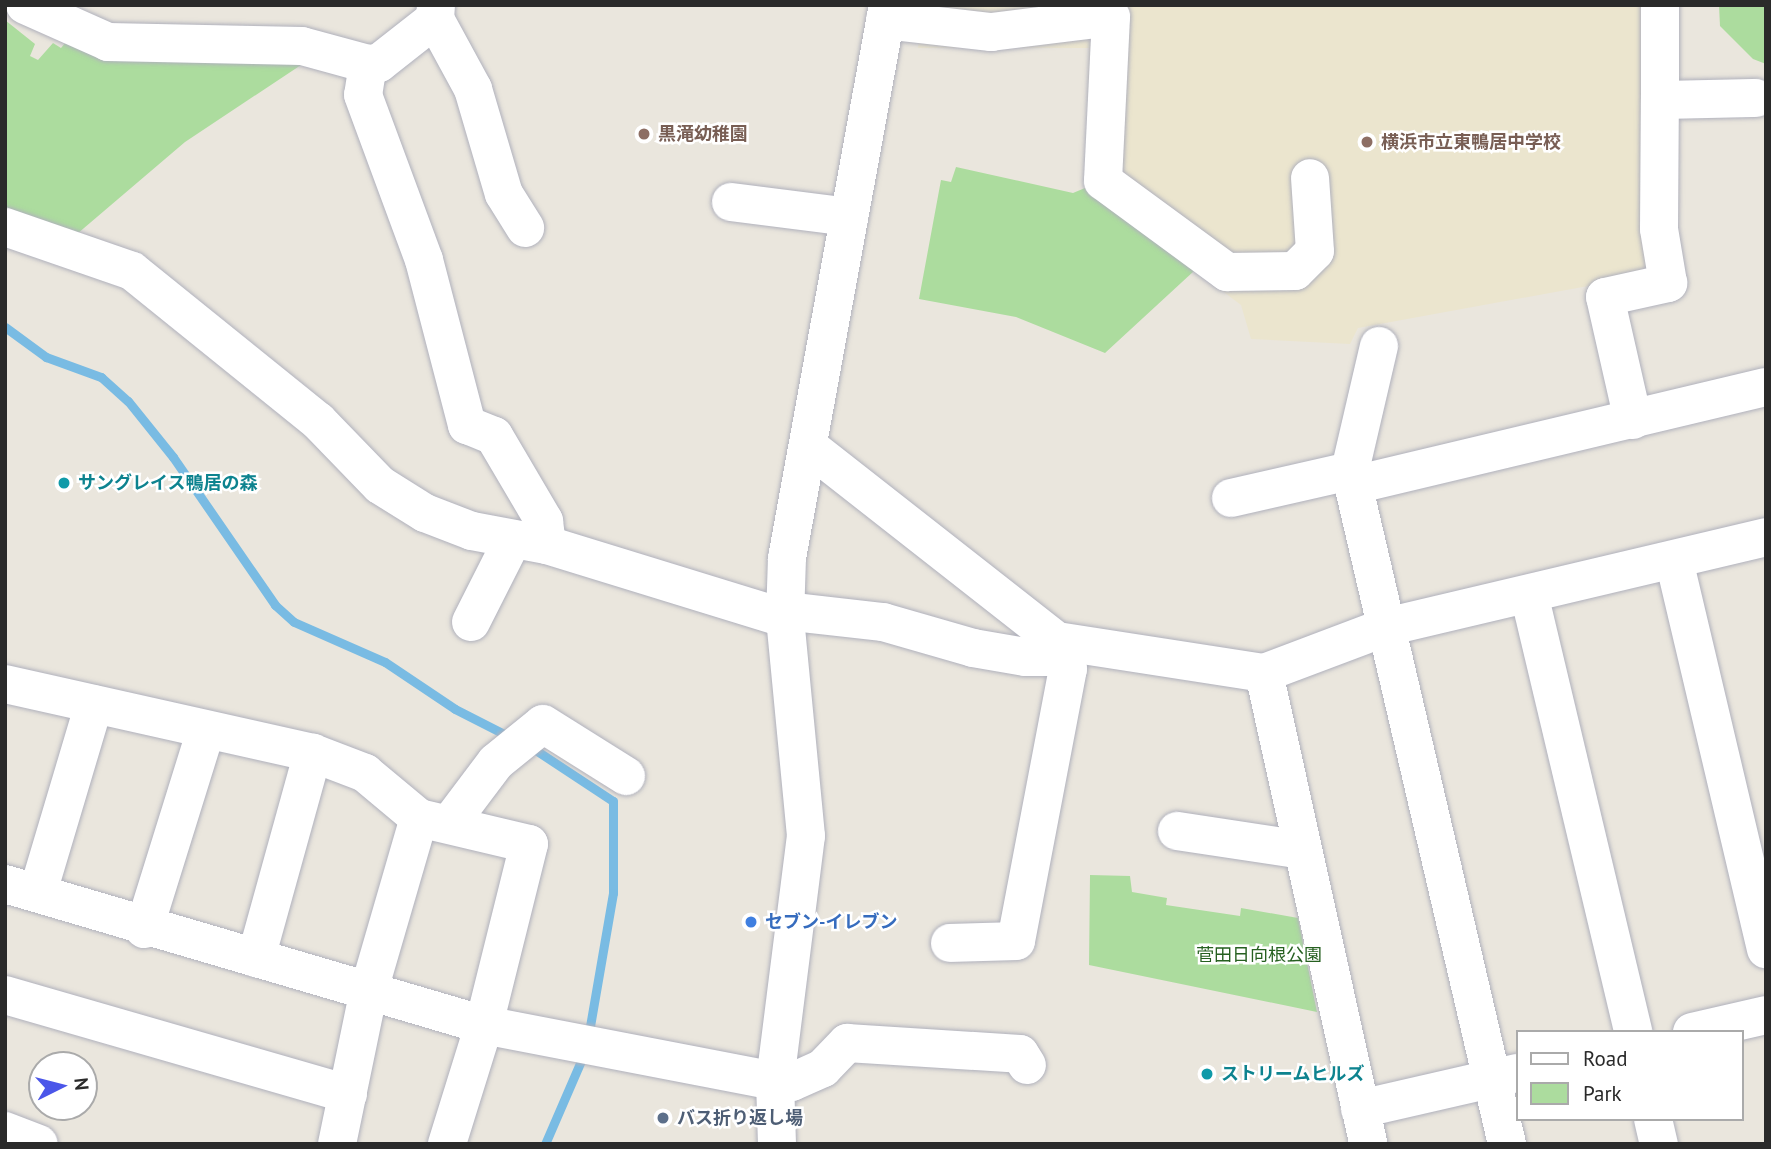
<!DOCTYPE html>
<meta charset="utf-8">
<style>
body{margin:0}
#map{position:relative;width:1771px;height:1149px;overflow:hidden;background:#eae6dd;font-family:"PT Sans","Noto Sans JP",sans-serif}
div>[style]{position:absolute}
.education>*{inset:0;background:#ebe5ce}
.green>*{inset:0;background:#acdc9e}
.stream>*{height:9px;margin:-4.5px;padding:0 4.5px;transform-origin:4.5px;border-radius:4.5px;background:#79bbe3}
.roads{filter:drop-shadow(0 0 2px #b0b1bc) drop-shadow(0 0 2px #b0b1bc)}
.minor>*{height:38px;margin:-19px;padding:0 19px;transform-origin:19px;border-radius:19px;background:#fff}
.dots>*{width:19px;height:19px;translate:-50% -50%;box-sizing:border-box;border:4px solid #fff;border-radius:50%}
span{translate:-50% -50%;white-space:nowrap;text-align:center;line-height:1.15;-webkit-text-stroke:5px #fff;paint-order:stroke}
.education-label{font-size:18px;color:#785e54;font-weight:700}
.left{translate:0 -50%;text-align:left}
.culture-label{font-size:18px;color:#0d838f;font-weight:700}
.shop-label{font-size:18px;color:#366cbe;font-weight:700}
.park-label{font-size:18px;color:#266020}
.service-label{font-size:18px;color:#4e5e75;font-weight:700}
.frame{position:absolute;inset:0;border:7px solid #2a2a2a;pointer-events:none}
.legend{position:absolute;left:1516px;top:1030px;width:228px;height:91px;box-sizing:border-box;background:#fff;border:2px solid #aaa;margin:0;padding:9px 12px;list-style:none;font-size:21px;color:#2a2a2a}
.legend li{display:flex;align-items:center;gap:14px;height:35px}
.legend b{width:35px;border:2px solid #aaa}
.north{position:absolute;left:28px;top:1051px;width:70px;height:70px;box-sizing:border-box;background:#fff;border:2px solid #aaa;border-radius:50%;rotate:84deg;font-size:19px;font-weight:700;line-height:28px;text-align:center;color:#2a2a2a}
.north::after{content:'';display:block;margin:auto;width:24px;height:32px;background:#4b56e9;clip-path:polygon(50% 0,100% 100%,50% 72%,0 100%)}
</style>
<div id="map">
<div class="education">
<div style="clip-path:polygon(924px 5px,1650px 5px,1648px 275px,1358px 328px,1350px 344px,1251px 339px,1241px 305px,1085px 188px,1089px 48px,918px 48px)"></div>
</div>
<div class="green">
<div style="clip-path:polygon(1719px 5px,1766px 5px,1766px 64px,1753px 59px,1720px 26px)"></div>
<div style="clip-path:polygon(5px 20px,35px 44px,30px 56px,38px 60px,53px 43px,61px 48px,71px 36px,307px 61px,185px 142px,77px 234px,5px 217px)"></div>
<div style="clip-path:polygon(956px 167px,1073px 193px,1085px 188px,1194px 271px,1105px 353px,1016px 317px,919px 299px,941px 180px,951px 182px)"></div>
<div style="clip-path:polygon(1090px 875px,1130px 876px,1132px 892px,1167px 898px,1166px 905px,1240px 916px,1241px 908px,1298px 918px,1317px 1012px,1089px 965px)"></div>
</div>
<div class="stream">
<div style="left:5px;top:327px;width:51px;rotate:36.2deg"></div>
<div style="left:46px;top:357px;width:59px;rotate:20deg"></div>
<div style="left:101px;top:377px;width:36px;rotate:42deg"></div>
<div style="left:128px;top:401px;width:72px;rotate:51.2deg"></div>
<div style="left:173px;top:457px;width:180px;rotate:55.4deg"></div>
<div style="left:275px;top:605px;width:25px;rotate:42deg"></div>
<div style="left:294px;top:622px;width:99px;rotate:23.7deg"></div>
<div style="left:385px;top:662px;width:84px;rotate:33.9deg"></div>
<div style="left:455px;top:709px;width:64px;rotate:27deg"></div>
<div style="left:531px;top:747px;width:98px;rotate:33.4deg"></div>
<div style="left:613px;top:801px;width:92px;rotate:90deg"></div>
<div style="left:613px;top:893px;width:146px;rotate:99.8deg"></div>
<div style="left:545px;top:1144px;width:98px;rotate:-66.6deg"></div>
</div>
<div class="roads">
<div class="minor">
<div style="left:25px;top:5px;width:91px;rotate:24deg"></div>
<div style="left:108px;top:42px;width:194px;rotate:1.2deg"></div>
<div style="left:302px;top:46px;width:68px;rotate:15.3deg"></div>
<div style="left:368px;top:64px;width:11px;rotate:-5deg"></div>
<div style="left:379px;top:63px;width:71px;rotate:-38.2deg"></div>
<div style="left:435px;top:19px;width:14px;rotate:-86deg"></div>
<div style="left:435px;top:19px;width:80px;rotate:61.5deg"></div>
<div style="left:473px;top:89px;width:109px;rotate:73.6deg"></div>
<div style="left:504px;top:194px;width:40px;rotate:58deg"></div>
<div style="left:885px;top:20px;width:107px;rotate:6.5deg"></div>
<div style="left:991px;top:32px;width:121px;rotate:-7.1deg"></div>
<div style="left:1111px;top:17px;width:164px;rotate:92.8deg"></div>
<div style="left:1103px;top:181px;width:154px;rotate:36.3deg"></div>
<div style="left:1227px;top:272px;width:68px;rotate:-0.8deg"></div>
<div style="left:1295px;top:271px;width:28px;rotate:-45deg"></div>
<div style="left:1315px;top:251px;width:73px;rotate:-93.9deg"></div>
<div style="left:368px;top:64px;width:31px;rotate:99deg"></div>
<div style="left:363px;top:95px;width:176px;rotate:69.7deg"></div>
<div style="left:424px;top:260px;width:171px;rotate:75.4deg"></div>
<div style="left:467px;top:425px;width:29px;rotate:22deg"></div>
<div style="left:494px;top:436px;width:99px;rotate:59.5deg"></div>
<div style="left:544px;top:521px;width:24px;rotate:83deg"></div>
<div style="left:1660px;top:100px;width:95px;rotate:-90deg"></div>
<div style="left:731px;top:202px;width:119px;rotate:7.2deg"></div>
<div style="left:5px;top:227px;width:134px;rotate:19.1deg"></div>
<div style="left:132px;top:271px;width:239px;rotate:38.9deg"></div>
<div style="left:318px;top:421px;width:89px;rotate:45.9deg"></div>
<div style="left:380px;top:485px;width:53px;rotate:31.9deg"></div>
<div style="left:425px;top:513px;width:50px;rotate:21deg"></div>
<div style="left:472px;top:531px;width:76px;rotate:10.6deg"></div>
<div style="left:547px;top:545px;width:249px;rotate:17.1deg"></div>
<div style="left:1379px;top:346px;width:128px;rotate:103.1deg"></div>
<div style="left:1350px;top:471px;width:691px;rotate:76.87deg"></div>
<div style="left:1633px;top:420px;width:126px;rotate:-102.8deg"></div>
<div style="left:1605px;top:297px;width:65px;rotate:-12.5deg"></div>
<div style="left:1668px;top:283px;width:55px;rotate:-99.5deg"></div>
<div style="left:1659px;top:229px;width:129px;rotate:-89.6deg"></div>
<div style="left:1660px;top:100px;width:96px;rotate:-1.2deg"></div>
<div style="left:808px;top:446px;width:316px;rotate:38.1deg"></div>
<div style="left:1057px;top:641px;width:209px;rotate:8.8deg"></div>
<div style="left:1264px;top:673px;width:130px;rotate:-20.7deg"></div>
<div style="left:1386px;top:627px;width:391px;rotate:-13.3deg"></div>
<div style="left:1354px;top:485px;width:423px;rotate:-13.4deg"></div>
<div style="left:1231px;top:498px;width:122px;rotate:-12.8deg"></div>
<div style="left:1674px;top:560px;width:400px;rotate:76.7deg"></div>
<div style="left:1529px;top:594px;width:450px;rotate:76.6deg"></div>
<div style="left:785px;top:611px;width:99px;rotate:6.4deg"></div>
<div style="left:883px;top:622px;width:94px;rotate:16.1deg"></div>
<div style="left:973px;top:648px;width:53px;rotate:9.8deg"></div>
<div style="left:1025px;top:657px;width:38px"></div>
<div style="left:471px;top:622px;width:93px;rotate:-63.2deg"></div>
<div style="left:1264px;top:673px;width:482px;rotate:77.5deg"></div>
<div style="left:5px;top:684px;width:316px;rotate:12.6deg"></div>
<div style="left:313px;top:753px;width:56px;rotate:21deg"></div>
<div style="left:365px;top:773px;width:70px;rotate:39.8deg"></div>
<div style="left:419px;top:818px;width:113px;rotate:13.3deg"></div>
<div style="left:529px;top:844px;width:187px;rotate:104deg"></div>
<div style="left:484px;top:1025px;width:125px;rotate:107.3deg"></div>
<div style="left:450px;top:823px;width:76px;rotate:-53deg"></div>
<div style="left:496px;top:762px;width:60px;rotate:-39deg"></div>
<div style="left:543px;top:724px;width:98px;rotate:32.1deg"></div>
<div style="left:1177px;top:831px;width:127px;rotate:8.6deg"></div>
<div style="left:5px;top:884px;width:499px;rotate:16.4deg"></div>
<div style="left:484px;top:1025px;width:296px;rotate:10.9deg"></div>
<div style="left:775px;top:1081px;width:17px;rotate:3deg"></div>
<div style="left:792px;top:1082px;width:34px;rotate:-24deg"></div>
<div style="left:823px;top:1068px;width:35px;rotate:-46deg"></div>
<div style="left:847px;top:1043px;width:173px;rotate:3.6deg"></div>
<div style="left:1020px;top:1054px;width:13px;rotate:58deg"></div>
<div style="left:38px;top:892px;width:196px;rotate:-73.4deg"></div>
<div style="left:144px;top:929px;width:208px;rotate:-72.7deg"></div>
<div style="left:950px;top:943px;width:66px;rotate:-1.7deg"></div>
<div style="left:1016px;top:941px;width:277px;rotate:-79.2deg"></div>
<div style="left:1068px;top:669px;width:30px;rotate:-111deg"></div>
<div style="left:256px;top:958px;width:213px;rotate:-74.5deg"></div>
<div style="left:5px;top:995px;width:357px;rotate:16.1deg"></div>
<div style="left:1692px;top:1032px;width:76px;rotate:-12.9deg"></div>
<div style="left:1360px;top:1109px;width:161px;rotate:-12.9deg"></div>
<div style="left:1653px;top:1119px;width:26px;rotate:77deg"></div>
<div style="left:5px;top:1131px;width:36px;rotate:21deg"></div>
<div style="left:337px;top:1144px;width:157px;rotate:-78.3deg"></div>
<div style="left:369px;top:990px;width:179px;rotate:-73.8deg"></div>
<div style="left:777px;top:1144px;width:63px;rotate:-91.8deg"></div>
<div style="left:775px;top:1081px;width:247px;rotate:-82.8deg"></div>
<div style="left:806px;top:836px;width:219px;rotate:-95.5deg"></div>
<div style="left:785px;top:618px;width:60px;rotate:-88.1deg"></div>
<div style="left:787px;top:558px;width:562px;rotate:-79.65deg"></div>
</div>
</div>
<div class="dots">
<div style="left:644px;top:134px;background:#8d6e63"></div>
<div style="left:1367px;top:142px;background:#8d6e63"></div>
<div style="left:64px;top:483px;background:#0f9aa8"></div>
<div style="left:751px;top:922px;background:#3f7fe0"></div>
<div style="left:1207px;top:1074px;background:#0f9aa8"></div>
<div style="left:663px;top:1118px;background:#5c6f8a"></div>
</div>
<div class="education-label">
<span class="left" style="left:658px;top:134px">黒滝幼稚園</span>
<span class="left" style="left:1381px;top:142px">横浜市立東鴨居中学校</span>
</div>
<div class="culture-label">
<span class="left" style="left:78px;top:483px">サングレイス鴨居の森</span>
<span class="left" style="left:1221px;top:1074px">ストリームヒルズ</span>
</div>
<div class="shop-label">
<span class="left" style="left:765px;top:922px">セブン-イレブン</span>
</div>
<div class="park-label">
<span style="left:1259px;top:955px">菅田日向根公園</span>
</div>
<div class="service-label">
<span class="left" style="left:677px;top:1118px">バス折り返し場</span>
</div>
<div class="frame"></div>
<ul class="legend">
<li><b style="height:9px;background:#fff"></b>Road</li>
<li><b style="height:19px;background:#acdc9e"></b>Park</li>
</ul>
<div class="north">N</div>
</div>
